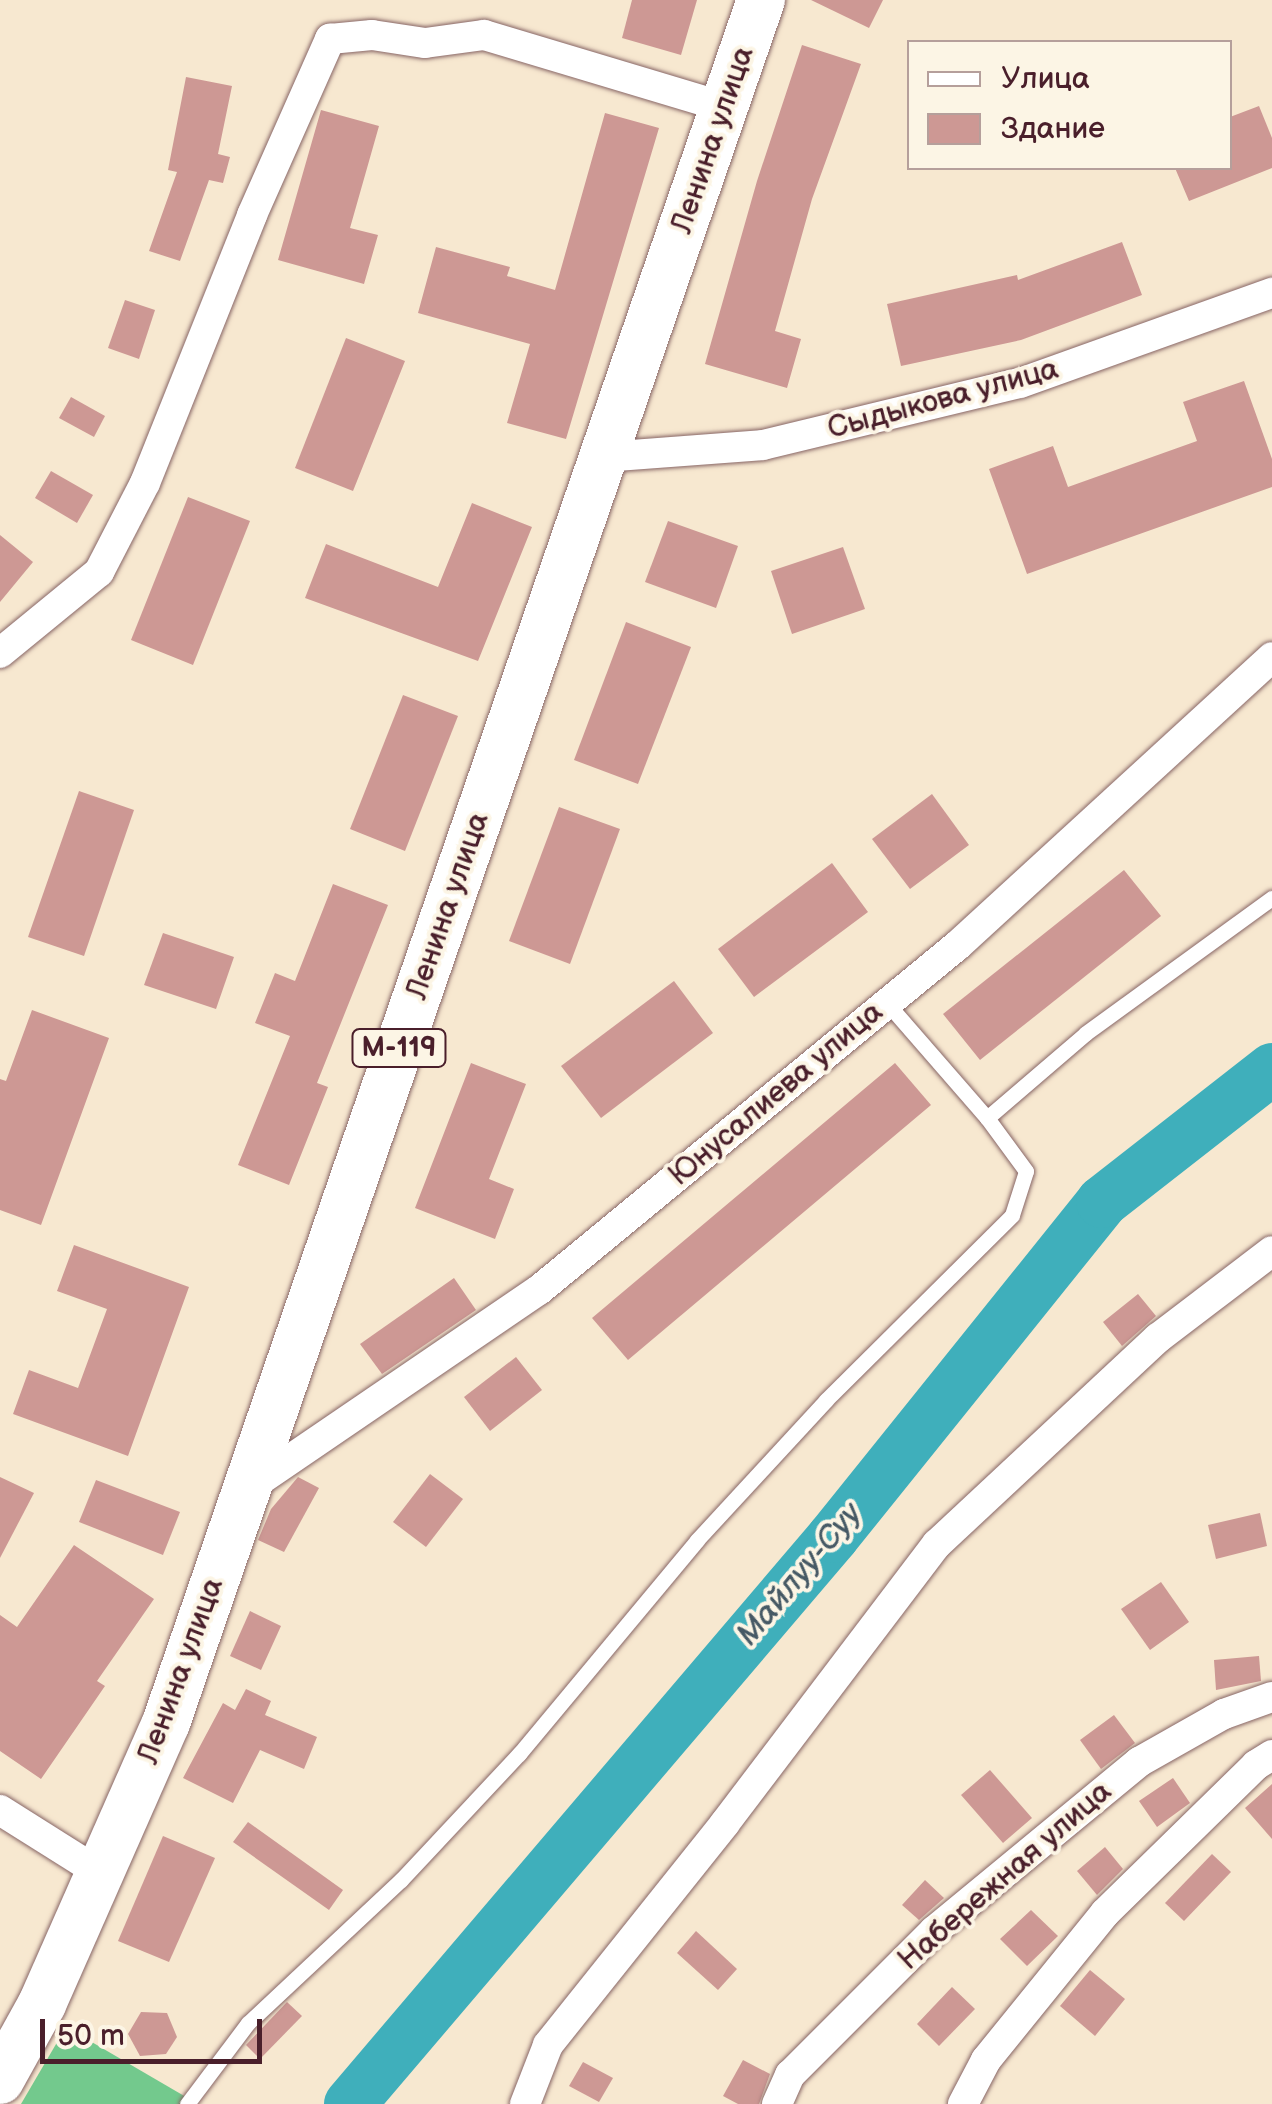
<!DOCTYPE html>
<meta charset="utf-8">
<style>
body{margin:0}
#map{position:relative;width:1272px;height:2104px;overflow:hidden;background:#f7e8d0;font-family:"Balsamiq Sans",sans-serif}
div>[style]{position:absolute}
.green>*{inset:0;background:#73c98d}
.river>*{height:52px;margin:-26px;padding:0 26px;transform-origin:26px;border-radius:26px;background:#3fafbb}
.building>*{inset:0;background:#cd9894}
.roads{filter:drop-shadow(0 0 2px #876565) drop-shadow(0 0 2px #876565)}
.lane>*{height:15px;margin:-7.5px;padding:0 7.5px;transform-origin:7.5px;border-radius:7.5px;background:#fff}
.street>*{height:30px;margin:-15px;padding:0 15px;transform-origin:15px;border-radius:15px;background:#fff}
.primary>*{height:48px;margin:-24px;padding:0 24px;transform-origin:24px;border-radius:24px;background:#fff}
span{translate:-50% -50%;white-space:nowrap;text-align:center;line-height:1.15;-webkit-text-stroke:8px #fcf5e5;paint-order:stroke}
.shield-label span{padding:2px 8px;background:#fcf5e5;border:2px solid;border-radius:8px;-webkit-text-stroke-width:0}
.shield-label{font-size:28px;color:#4a1f2b;font-weight:700}
.street-label{font-size:30px;color:#4a1f2b}
.water-label{font-size:32px;color:#465965;font-style:italic}
.legend{position:absolute;left:907px;top:40px;width:325px;height:130px;box-sizing:border-box;background:#fcf5e5;border:2px solid #b59f9b;margin:0;padding:12px 18px;list-style:none;font-size:30px;color:#4a1f2b}
.legend li{display:flex;align-items:center;gap:20px;height:50px}
.legend b{width:50px;border:2px solid #b59f9b}
.scale{position:absolute;left:40px;top:2019px;width:222px;height:45px;box-sizing:border-box;border:5px solid #4a1f2b;border-top:0;padding-left:12px;font-size:30px;line-height:35px;white-space:nowrap;color:#4a1f2b;-webkit-text-stroke:8px #fcf5e5;paint-order:stroke}
</style>
<div id="map">
<div class="green">
<div style="clip-path:polygon(66px 2027px,198px 2104px,21px 2104px)"></div>
</div>
<div class="river">
<div style="left:350px;top:2104px;width:745px;rotate:-49.57deg"></div>
<div style="left:833px;top:1537px;width:430px;rotate:-51.2deg"></div>
<div style="left:1102px;top:1202px;width:216px;rotate:-38deg"></div>
</div>
<div class="building">
<div style="clip-path:polygon(632px 0,697px 0,681px 55px,622px 38px)"></div>
<div style="clip-path:polygon(811px 0,883px 0,869px 28px)"></div>
<div style="clip-path:polygon(802px 45px,861px 64px,812px 199px,775px 331px,801px 339px,787px 388px,705px 364px,757px 181px)"></div>
<div style="clip-path:polygon(186px 77px,232px 86px,218px 154px,230px 157px,223px 183px,209px 180px,180px 261px,149px 251px,177px 172px,168px 170px)"></div>
<div style="clip-path:polygon(1259px 106px,1272px 138px,1272px 168px,1189px 201px,1175px 168px,1230px 168px,1230px 117px)"></div>
<div style="clip-path:polygon(321px 110px,379px 126px,350px 228px,378px 235px,364px 284px,278px 260px)"></div>
<div style="clip-path:polygon(605px 113px,659px 128px,566px 439px,507px 423px,530px 344px,418px 313px,436px 247px,510px 267px,507px 276px,555px 290px)"></div>
<div style="clip-path:polygon(1122px 242px,1142px 295px,1021px 340px,901px 366px,887px 304px,1017px 275px,1018px 280px)"></div>
<div style="clip-path:polygon(125px 300px,155px 310px,139px 359px,108px 348px)"></div>
<div style="clip-path:polygon(346px 338px,405px 361px,353px 491px,295px 468px)"></div>
<div style="clip-path:polygon(1244px 381px,1272px 459px,1272px 487px,1027px 574px,989px 469px,1053px 446px,1068px 487px,1197px 441px,1183px 402px)"></div>
<div style="clip-path:polygon(71px 397px,105px 416px,94px 437px,59px 418px)"></div>
<div style="clip-path:polygon(51px 471px,93px 495px,77px 523px,35px 498px)"></div>
<div style="clip-path:polygon(188px 497px,250px 521px,193px 665px,131px 640px)"></div>
<div style="clip-path:polygon(472px 503px,532px 527px,478px 661px,305px 598px,326px 544px,438px 587px)"></div>
<div style="clip-path:polygon(668px 521px,738px 546px,716px 608px,645px 582px)"></div>
<div style="clip-path:polygon(0 535px,33px 562px,0 602px)"></div>
<div style="clip-path:polygon(843px 547px,865px 609px,792px 634px,771px 571px)"></div>
<div style="clip-path:polygon(626px 622px,691px 647px,638px 784px,574px 760px)"></div>
<div style="clip-path:polygon(403px 695px,458px 716px,405px 851px,350px 829px)"></div>
<div style="clip-path:polygon(79px 791px,134px 810px,84px 956px,28px 937px)"></div>
<div style="clip-path:polygon(932px 794px,969px 845px,910px 889px,872px 839px)"></div>
<div style="clip-path:polygon(559px 807px,620px 829px,570px 964px,509px 941px)"></div>
<div style="clip-path:polygon(832px 863px,868px 912px,754px 997px,718px 949px)"></div>
<div style="clip-path:polygon(1124px 870px,1161px 916px,980px 1060px,943px 1014px)"></div>
<div style="clip-path:polygon(333px 884px,388px 905px,317px 1083px,328px 1087px,289px 1185px,238px 1165px,290px 1036px,255px 1023px,275px 973px,295px 981px)"></div>
<div style="clip-path:polygon(163px 933px,234px 957px,216px 1009px,144px 985px)"></div>
<div style="clip-path:polygon(674px 981px,713px 1033px,601px 1118px,561px 1066px)"></div>
<div style="clip-path:polygon(32px 1010px,109px 1038px,41px 1225px,0 1210px,0 1079px,6px 1081px)"></div>
<div style="clip-path:polygon(471px 1063px,526px 1084px,489px 1179px,514px 1189px,495px 1239px,415px 1208px)"></div>
<div style="clip-path:polygon(895px 1063px,931px 1105px,628px 1360px,592px 1318px)"></div>
<div style="clip-path:polygon(74px 1245px,189px 1287px,128px 1456px,13px 1414px,29px 1370px,78px 1388px,107px 1309px,57px 1291px)"></div>
<div style="clip-path:polygon(454px 1278px,476px 1310px,382px 1374px,360px 1344px)"></div>
<div style="clip-path:polygon(1138px 1294px,1156px 1316px,1122px 1346px,1103px 1322px)"></div>
<div style="clip-path:polygon(516px 1357px,542px 1390px,490px 1431px,464px 1397px)"></div>
<div style="clip-path:polygon(430px 1474px,463px 1499px,426px 1547px,393px 1522px)"></div>
<div style="clip-path:polygon(0 1477px,34px 1493px,0 1558px)"></div>
<div style="clip-path:polygon(298px 1477px,319px 1488px,284px 1552px,258px 1540px,271px 1509px)"></div>
<div style="clip-path:polygon(96px 1480px,180px 1512px,163px 1555px,79px 1522px)"></div>
<div style="clip-path:polygon(1260px 1513px,1267px 1546px,1216px 1559px,1208px 1525px)"></div>
<div style="clip-path:polygon(74px 1545px,154px 1599px,97px 1681px,105px 1686px,41px 1779px,0 1751px,0 1615px,17px 1627px)"></div>
<div style="clip-path:polygon(1161px 1582px,1189px 1622px,1150px 1650px,1121px 1609px)"></div>
<div style="clip-path:polygon(250px 1611px,281px 1626px,261px 1670px,230px 1656px)"></div>
<div style="clip-path:polygon(1259px 1656px,1261px 1681px,1216px 1690px,1214px 1660px)"></div>
<div style="clip-path:polygon(246px 1689px,271px 1701px,265px 1715px,317px 1737px,304px 1769px,260px 1750px,233px 1803px,183px 1778px,223px 1703px,235px 1710px)"></div>
<div style="clip-path:polygon(1114px 1715px,1135px 1743px,1101px 1769px,1080px 1740px)"></div>
<div style="clip-path:polygon(990px 1770px,1032px 1818px,1003px 1843px,961px 1795px)"></div>
<div style="clip-path:polygon(1173px 1778px,1190px 1803px,1157px 1827px,1139px 1801px)"></div>
<div style="clip-path:polygon(1272px 1784px,1272px 1839px,1245px 1808px)"></div>
<div style="clip-path:polygon(248px 1822px,343px 1890px,329px 1910px,233px 1842px)"></div>
<div style="clip-path:polygon(163px 1836px,215px 1858px,169px 1962px,118px 1941px)"></div>
<div style="clip-path:polygon(1105px 1847px,1123px 1869px,1097px 1895px,1077px 1871px)"></div>
<div style="clip-path:polygon(1212px 1854px,1231px 1872px,1184px 1921px,1165px 1903px)"></div>
<div style="clip-path:polygon(925px 1880px,944px 1898px,919px 1920px,902px 1905px)"></div>
<div style="clip-path:polygon(1031px 1910px,1058px 1936px,1027px 1966px,1000px 1939px)"></div>
<div style="clip-path:polygon(696px 1931px,737px 1969px,718px 1990px,677px 1953px)"></div>
<div style="clip-path:polygon(1090px 1970px,1125px 1999px,1095px 2036px,1060px 2006px)"></div>
<div style="clip-path:polygon(952px 1987px,975px 2009px,939px 2046px,917px 2024px)"></div>
<div style="clip-path:polygon(287px 2002px,302px 2016px,260px 2059px,246px 2045px)"></div>
<div style="clip-path:polygon(141px 2012px,167px 2013px,177px 2037px,166px 2054px,140px 2056px,128px 2034px)"></div>
<div style="clip-path:polygon(743px 2060px,770px 2074px,759px 2104px,738px 2104px,723px 2096px)"></div>
<div style="clip-path:polygon(583px 2062px,613px 2078px,599px 2102px,569px 2086px)"></div>
</div>
<div class="roads">
<div class="lane">
<div style="left:887px;top:1003px;width:152px;rotate:49deg"></div>
<div style="left:187px;top:2104px;width:101px;rotate:-53deg"></div>
<div style="left:248px;top:2023px;width:209px;rotate:-43.1deg"></div>
<div style="left:401px;top:1880px;width:173px;rotate:-46.9deg"></div>
<div style="left:519px;top:1754px;width:278px;rotate:-50.2deg"></div>
<div style="left:697px;top:1540px;width:190px;rotate:-47.3deg"></div>
<div style="left:826px;top:1400px;width:262px;rotate:-44.8deg"></div>
<div style="left:1012px;top:1215px;width:46px;rotate:-72.3deg"></div>
<div style="left:1026px;top:1171px;width:66px;rotate:-126.3deg"></div>
<div style="left:987px;top:1118px;width:130px;rotate:-40.6deg"></div>
<div style="left:1086px;top:1033px;width:230px;rotate:-36deg"></div>
</div>
<div class="street">
<div style="left:604px;top:457px;width:159px;rotate:-4.3deg"></div>
<div style="left:763px;top:445px;width:264px;rotate:-13.6deg"></div>
<div style="left:1020px;top:383px;width:268px;rotate:-19.7deg"></div>
<div style="left:0;top:653px;width:128px;rotate:-39.3deg"></div>
<div style="left:99px;top:572px;width:100px;rotate:-62.7deg"></div>
<div style="left:145px;top:483px;width:289px;rotate:-68.2deg"></div>
<div style="left:252px;top:215px;width:193px;rotate:-66.1deg"></div>
<div style="left:330px;top:39px;width:42px;rotate:-5.4deg"></div>
<div style="left:372px;top:35px;width:54px;rotate:8.6deg"></div>
<div style="left:425px;top:43px;width:60px;rotate:-7.7deg"></div>
<div style="left:484px;top:35px;width:251px;rotate:16.7deg"></div>
<div style="left:247px;top:1489px;width:353px;rotate:-34.3deg"></div>
<div style="left:539px;top:1290px;width:543px;rotate:-39.47deg"></div>
<div style="left:958px;top:945px;width:426px;rotate:-42.5deg"></div>
<div style="left:0;top:1810px;width:118px;rotate:32.2deg"></div>
<div style="left:525px;top:2104px;width:63px;rotate:-68.7deg"></div>
<div style="left:548px;top:2045px;width:284px;rotate:-51.4deg"></div>
<div style="left:725px;top:1823px;width:350px;rotate:-52.8deg"></div>
<div style="left:937px;top:1544px;width:302px;rotate:-43deg"></div>
<div style="left:1158px;top:1338px;width:143px;rotate:-37.3deg"></div>
<div style="left:777px;top:2104px;width:32px;rotate:-66deg"></div>
<div style="left:790px;top:2075px;width:204px;rotate:-45deg"></div>
<div style="left:934px;top:1931px;width:266px;rotate:-39.5deg"></div>
<div style="left:1139px;top:1762px;width:98px;rotate:-29.5deg"></div>
<div style="left:1224px;top:1714px;width:51px;rotate:-19.5deg"></div>
<div style="left:963px;top:2104px;width:50px;rotate:-62.4deg"></div>
<div style="left:986px;top:2060px;width:189px;rotate:-51deg"></div>
<div style="left:1105px;top:1913px;width:211px;rotate:-44.4deg"></div>
<div style="left:1256px;top:1765px;width:19px;rotate:-32deg"></div>
</div>
<div class="primary">
<div style="left:0;top:2080px;width:87px;rotate:-61.1deg"></div>
<div style="left:42px;top:2004px;width:307px;rotate:-66.2deg"></div>
<div style="left:166px;top:1723px;width:1823px;rotate:-70.95deg"></div>
</div>
</div>
<div class="shield-label">
<span style="left:399px;top:1048px">М-119</span>
</div>
<div class="street-label">
<span style="left:713px;top:140px;rotate:-71deg">Ленина улица</span>
<span style="left:943px;top:399px;rotate:-15deg">Сыдыкова улица</span>
<span style="left:448px;top:906px;rotate:-71deg">Ленина улица</span>
<span style="left:776px;top:1094px;rotate:-40deg">Юнусалиева улица</span>
<span style="left:181px;top:1671px;rotate:-70deg">Ленина улица</span>
<span style="left:1005px;top:1876px;rotate:-41deg">Набережная улица</span>
</div>
<div class="water-label">
<span style="left:800px;top:1575px;rotate:-50deg">Майлуу-Суу</span>
</div>
<ul class="legend">
<li><b style="height:12px;background:#fff"></b>Улица</li>
<li><b style="height:28px;background:#cd9894"></b>Здание</li>
</ul>
<div class="scale">50 m</div>
</div>
